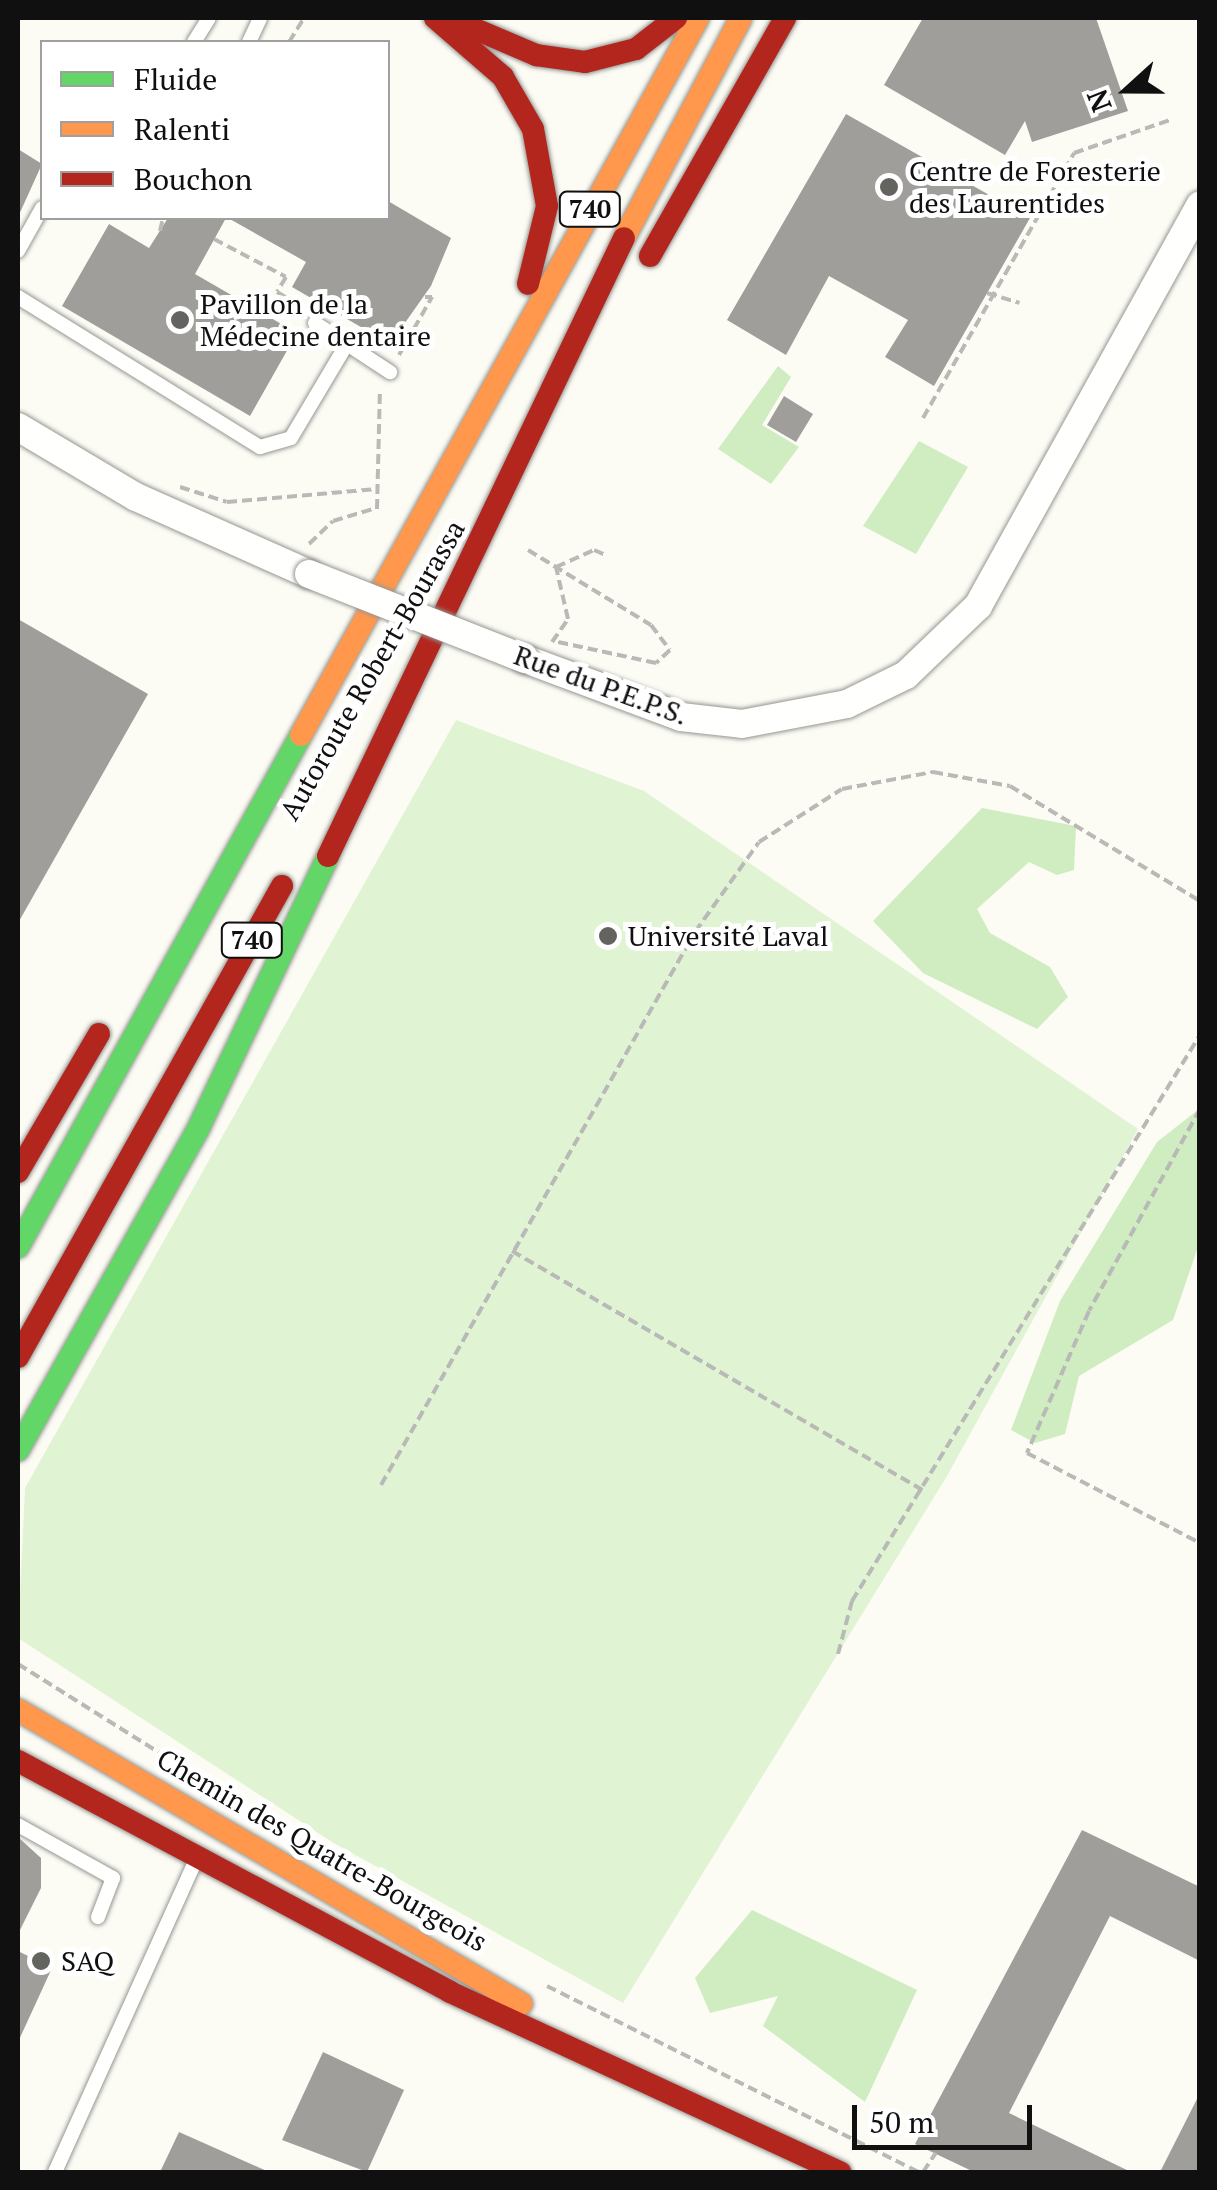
<!DOCTYPE html>
<meta charset="utf-8">
<style>
body{margin:0}
#map{position:relative;width:1217px;height:2190px;overflow:hidden;background:#fcfcf5;font-family:"PT Serif",serif}
div>[style]{position:absolute}
.green>*{inset:0;background:#e0f4d3}
.forest>*{inset:0;background:#cfedc0}
.building>*{inset:0;background:#a09e9a}
.path>*{height:4px;margin-top:-2px;transform-origin:0;background:repeating-linear-gradient(90deg,#b9b9b8 0 10px,transparent 0 15px)}
.roads{filter:drop-shadow(0 0 2px #969693) drop-shadow(0 0 2px #969693)}
.lane>*{height:14px;margin:-7px;padding:0 7px;transform-origin:7px;border-radius:7px;background:#fffffe}
.street>*{height:28px;margin:-14px;padding:0 14px;transform-origin:14px;border-radius:14px;background:#fffffe}
.fast>*{height:22px;margin:-11px;padding:0 11px;transform-origin:11px;border-radius:11px;background:#63d668}
.slow>*{height:22px;margin:-11px;padding:0 11px;transform-origin:11px;border-radius:11px;background:#ff974d}
.jam>*{height:22px;margin:-11px;padding:0 11px;transform-origin:11px;border-radius:11px;background:#b3261e}
.bridges{filter:drop-shadow(0 0 2px #969693) drop-shadow(0 0 2px #969693)}
.street-bridge>*{height:28px;margin:-14px;padding:0 14px;transform-origin:14px;border-radius:14px;background:#fffffe}
.dots>*{width:28px;height:28px;translate:-50% -50%;box-sizing:border-box;border:5px solid #fff;border-radius:50%}
span{translate:-50% -50%;white-space:nowrap;text-align:center;line-height:1.15;-webkit-text-stroke:10px #fff;paint-order:stroke}
.shield-label span{padding:2px 8px;background:#fff;border:2px solid;border-radius:8px;-webkit-text-stroke-width:0}
.shield-label{font-size:25px;color:#101010;font-weight:700}
.poi-label{font-size:28px;color:#101010}
.left{translate:0 -50%;text-align:left}
.street-label{font-size:28px;color:#101010}
.frame{position:absolute;inset:0;border:20px solid #101010;pointer-events:none}
.legend{position:absolute;left:40px;top:40px;width:350px;height:180px;box-sizing:border-box;background:#fff;border:2px solid #9f9f9f;margin:0;padding:12px 18px;list-style:none;font-size:30px;color:#101010}
.legend li{display:flex;align-items:center;gap:20px;height:50px}
.legend b{width:50px;border:2px solid #9f9f9f}
.north{position:absolute;left:1077px;top:40px;width:100px;height:100px;-webkit-text-stroke:8px #fff;paint-order:stroke;rotate:249deg;font-size:28px;font-weight:700;line-height:40px;text-align:center;color:#101010}
.north::after{content:'';display:block;margin:auto;width:35px;height:45px;background:#101010;clip-path:polygon(50% 0,100% 100%,50% 72%,0 100%)}
.scale{position:absolute;left:852px;top:2105px;width:180px;height:45px;box-sizing:border-box;border:5px solid #101010;border-top:0;padding-left:12px;font-size:30px;line-height:35px;white-space:nowrap;color:#101010;-webkit-text-stroke:8px #fff;paint-order:stroke}
</style>
<div id="map">
<div class="green">
<div style="clip-path:polygon(456px 720px,644px 791px,1138px 1129px,947px 1476px,623px 2003px,332px 1842px,18px 1638px,25px 1488px)"></div>
</div>
<div class="forest">
<div style="clip-path:polygon(778px 366px,791px 377px,762px 425px,799px 447px,771px 484px,718px 449px)"></div>
<div style="clip-path:polygon(919px 441px,968px 467px,916px 554px,863px 526px)"></div>
<div style="clip-path:polygon(982px 808px,1076px 826px,1074px 870px,1057px 875px,1029px 862px,977px 909px,990px 933px,1050px 967px,1068px 997px,1037px 1029px,923px 973px,873px 921px)"></div>
<div style="clip-path:polygon(1199px 1109px,1199px 1244px,1173px 1320px,1079px 1376px,1065px 1434px,1035px 1443px,1011px 1430px,1060px 1301px,1157px 1142px)"></div>
<div style="clip-path:polygon(752px 1910px,917px 1990px,865px 2102px,763px 2026px,778px 1996px,710px 2013px,695px 1978px)"></div>
</div>
<div class="building">
<div style="clip-path:polygon(923px 18px,1096px 18px,1128px 111px,1032px 142px,1025px 121px,1005px 155px,884px 85px)"></div>
<div style="clip-path:polygon(846px 114px,1030px 218px,934px 386px,885px 357px,908px 320px,829px 276px,786px 355px,727px 320px)"></div>
<div style="clip-path:polygon(18px 149px,42px 164px,18px 217px)"></div>
<div style="clip-path:polygon(388px 201px,451px 238px,431px 286px,390px 344px,292px 287px,306px 262px,228px 218px,388px 218px)"></div>
<div style="clip-path:polygon(168px 218px,226px 218px,195px 274px,297px 333px,250px 416px,62px 306px,109px 224px,149px 248px)"></div>
<div style="clip-path:polygon(784px 396px,813px 414px,796px 442px,767px 425px)"></div>
<div style="clip-path:polygon(18px 619px,148px 694px,18px 923px)"></div>
<div style="clip-path:polygon(1082px 1830px,1200px 1887px,1200px 1961px,1110px 1916px,1009px 2113px,1131px 2172px,974px 2172px,915px 2144px)"></div>
<div style="clip-path:polygon(18px 1837px,41px 1858px,41px 1888px,18px 1934px)"></div>
<div style="clip-path:polygon(18px 1951px,52px 1968px,18px 2042px)"></div>
<div style="clip-path:polygon(323px 2052px,404px 2090px,367px 2172px,282px 2140px)"></div>
<div style="clip-path:polygon(1200px 2093px,1200px 2172px,1160px 2172px)"></div>
<div style="clip-path:polygon(179px 2132px,269px 2172px,160px 2172px)"></div>
</div>
<div class="path">
<div style="left:289px;top:42px;width:28px;rotate:-58deg"></div>
<div style="left:160px;top:231px;width:13px;rotate:-77deg"></div>
<div style="left:214px;top:239px;width:81px;rotate:27.8deg"></div>
<div style="left:286px;top:277px;width:17px;rotate:121deg"></div>
<div style="left:277px;top:292px;width:29px;rotate:31deg"></div>
<div style="left:987px;top:293px;width:34px;rotate:17deg"></div>
<div style="left:399px;top:355px;width:67px;rotate:-60.4deg"></div>
<div style="left:432px;top:297px;width:7px;rotate:180deg"></div>
<div style="left:923px;top:418px;width:305px;rotate:-60.3deg"></div>
<div style="left:1074px;top:153px;width:105px;rotate:-19deg"></div>
<div style="left:180px;top:487px;width:49px;rotate:17.7deg"></div>
<div style="left:227px;top:502px;width:150px;rotate:-5deg"></div>
<div style="left:377px;top:509px;width:120px;rotate:-88.6deg"></div>
<div style="left:309px;top:544px;width:33px;rotate:-44deg"></div>
<div style="left:333px;top:521px;width:42px;rotate:-16.7deg"></div>
<div style="left:528px;top:550px;width:144px;rotate:31.4deg"></div>
<div style="left:651px;top:625px;width:31px;rotate:53deg"></div>
<div style="left:670px;top:650px;width:19px;rotate:137deg"></div>
<div style="left:656px;top:663px;width:105px;rotate:-167.9deg"></div>
<div style="left:552px;top:642px;width:28px;rotate:-55deg"></div>
<div style="left:568px;top:619px;width:53px;rotate:-103deg"></div>
<div style="left:556px;top:567px;width:42px;rotate:-24.1deg"></div>
<div style="left:594px;top:550px;width:13px;rotate:23deg"></div>
<div style="left:1200px;top:1109px;width:230px;rotate:118.8deg"></div>
<div style="left:1089px;top:1311px;width:155px;rotate:113.6deg"></div>
<div style="left:1027px;top:1453px;width:195px;rotate:27.5deg"></div>
<div style="left:512px;top:1251px;width:478px;rotate:30.2deg"></div>
<div style="left:381px;top:1485px;width:636px;rotate:-60.41deg"></div>
<div style="left:695px;top:932px;width:110px;rotate:-54.6deg"></div>
<div style="left:759px;top:842px;width:98px;rotate:-32.6deg"></div>
<div style="left:842px;top:789px;width:93px;rotate:-10.6deg"></div>
<div style="left:933px;top:772px;width:78px;rotate:10.3deg"></div>
<div style="left:1010px;top:786px;width:222px;rotate:31.2deg"></div>
<div style="left:838px;top:1654px;width:55px;rotate:-75.2deg"></div>
<div style="left:852px;top:1601px;width:664px;rotate:-58.42deg"></div>
<div style="left:18px;top:1664px;width:205px;rotate:32.1deg"></div>
<div style="left:547px;top:1986px;width:415px;rotate:26.6deg"></div>
<div style="left:923px;top:2172px;width:23px;rotate:-56deg"></div>
</div>
<div class="roads">
<div class="lane">
<div style="left:194px;top:42px;width:28px;rotate:-58deg"></div>
<div style="left:249px;top:42px;width:26px;rotate:-65deg"></div>
<div style="left:18px;top:251px;width:49px;rotate:-60.8deg"></div>
<div style="left:18px;top:297px;width:285px;rotate:31.8deg"></div>
<div style="left:260px;top:447px;width:32px;rotate:-16deg"></div>
<div style="left:291px;top:438px;width:106px;rotate:-59.3deg"></div>
<div style="left:315px;top:323px;width:90px;rotate:33.2deg"></div>
<div style="left:18px;top:1825px;width:109px;rotate:29.2deg"></div>
<div style="left:113px;top:1878px;width:42px;rotate:111deg"></div>
<div style="left:55px;top:2172px;width:343px;rotate:-65.7deg"></div>
</div>
<div class="street">
<div style="left:18px;top:427px;width:137px;rotate:30.7deg"></div>
<div style="left:136px;top:497px;width:189px;rotate:24deg"></div>
<div style="left:525px;top:659px;width:166px;rotate:20.4deg"></div>
<div style="left:681px;top:717px;width:61px;rotate:6.5deg"></div>
<div style="left:742px;top:724px;width:107px;rotate:-10.8deg"></div>
<div style="left:847px;top:704px;width:66px;rotate:-26.2deg"></div>
<div style="left:906px;top:675px;width:100px;rotate:-43.8deg"></div>
<div style="left:978px;top:606px;width:458px;rotate:-61deg"></div>
</div>
<div class="fast">
<div style="left:18px;top:1247px;width:585px;rotate:-61.07deg"></div>
<div style="left:18px;top:1450px;width:370px;rotate:-60.7deg"></div>
<div style="left:199px;top:1127px;width:300px;rotate:-64.5deg"></div>
</div>
<div class="slow">
<div style="left:624px;top:238px;width:249px;rotate:-62deg"></div>
<div style="left:301px;top:735px;width:820px;rotate:-61.03deg"></div>
<div style="left:18px;top:1710px;width:583px;rotate:30.26deg"></div>
</div>
<div class="jam">
<div style="left:435px;top:18px;width:90px;rotate:40.9deg"></div>
<div style="left:503px;top:77px;width:60px;rotate:60deg"></div>
<div style="left:533px;top:129px;width:78px;rotate:79.7deg"></div>
<div style="left:547px;top:206px;width:80px;rotate:103.7deg"></div>
<div style="left:461px;top:23px;width:82px;rotate:23.1deg"></div>
<div style="left:536px;top:55px;width:49px;rotate:8.1deg"></div>
<div style="left:585px;top:62px;width:53px;rotate:-14.3deg"></div>
<div style="left:636px;top:49px;width:51px;rotate:-37.8deg"></div>
<div style="left:650px;top:256px;width:274px;rotate:-60.4deg"></div>
<div style="left:328px;top:856px;width:685px;rotate:-64.41deg"></div>
<div style="left:18px;top:1172px;width:160px;rotate:-59.6deg"></div>
<div style="left:18px;top:1357px;width:540px;rotate:-60.73deg"></div>
<div style="left:18px;top:1761px;width:490px;rotate:28.1deg"></div>
<div style="left:450px;top:1992px;width:430px;rotate:24.8deg"></div>
</div>
</div>
<div class="bridges">
<div class="street-bridge">
<div style="left:309px;top:574px;width:232px;rotate:21.5deg"></div>
</div>
</div>
<div class="dots">
<div style="left:889px;top:187px;background:#636360"></div>
<div style="left:180px;top:320px;background:#636360"></div>
<div style="left:608px;top:936px;background:#636360"></div>
<div style="left:41px;top:1961px;background:#636360"></div>
</div>
<div class="shield-label">
<span style="left:590px;top:209px">740</span>
<span style="left:252px;top:940px">740</span>
</div>
<div class="poi-label">
<span class="left" style="left:909px;top:187px">Centre de Foresterie<br>des Laurentides</span>
<span class="left" style="left:200px;top:320px">Pavillon de la<br>Médecine dentaire</span>
<span class="left" style="left:628px;top:936px">Université Laval</span>
<span class="left" style="left:61px;top:1961px">SAQ</span>
</div>
<div class="street-label">
<span style="left:372px;top:670px;rotate:-60deg">Autoroute Robert-Bourassa</span>
<span style="left:601px;top:685px;rotate:20deg">Rue du P.E.P.S.</span>
<span style="left:322px;top:1850px;rotate:30deg">Chemin des Quatre-Bourgeois</span>
</div>
<div class="frame"></div>
<ul class="legend">
<li><b style="height:12px;background:#63d668"></b>Fluide</li>
<li><b style="height:12px;background:#ff974d"></b>Ralenti</li>
<li><b style="height:12px;background:#b3261e"></b>Bouchon</li>
</ul>
<div class="north">N</div>
<div class="scale">50 m</div>
</div>
